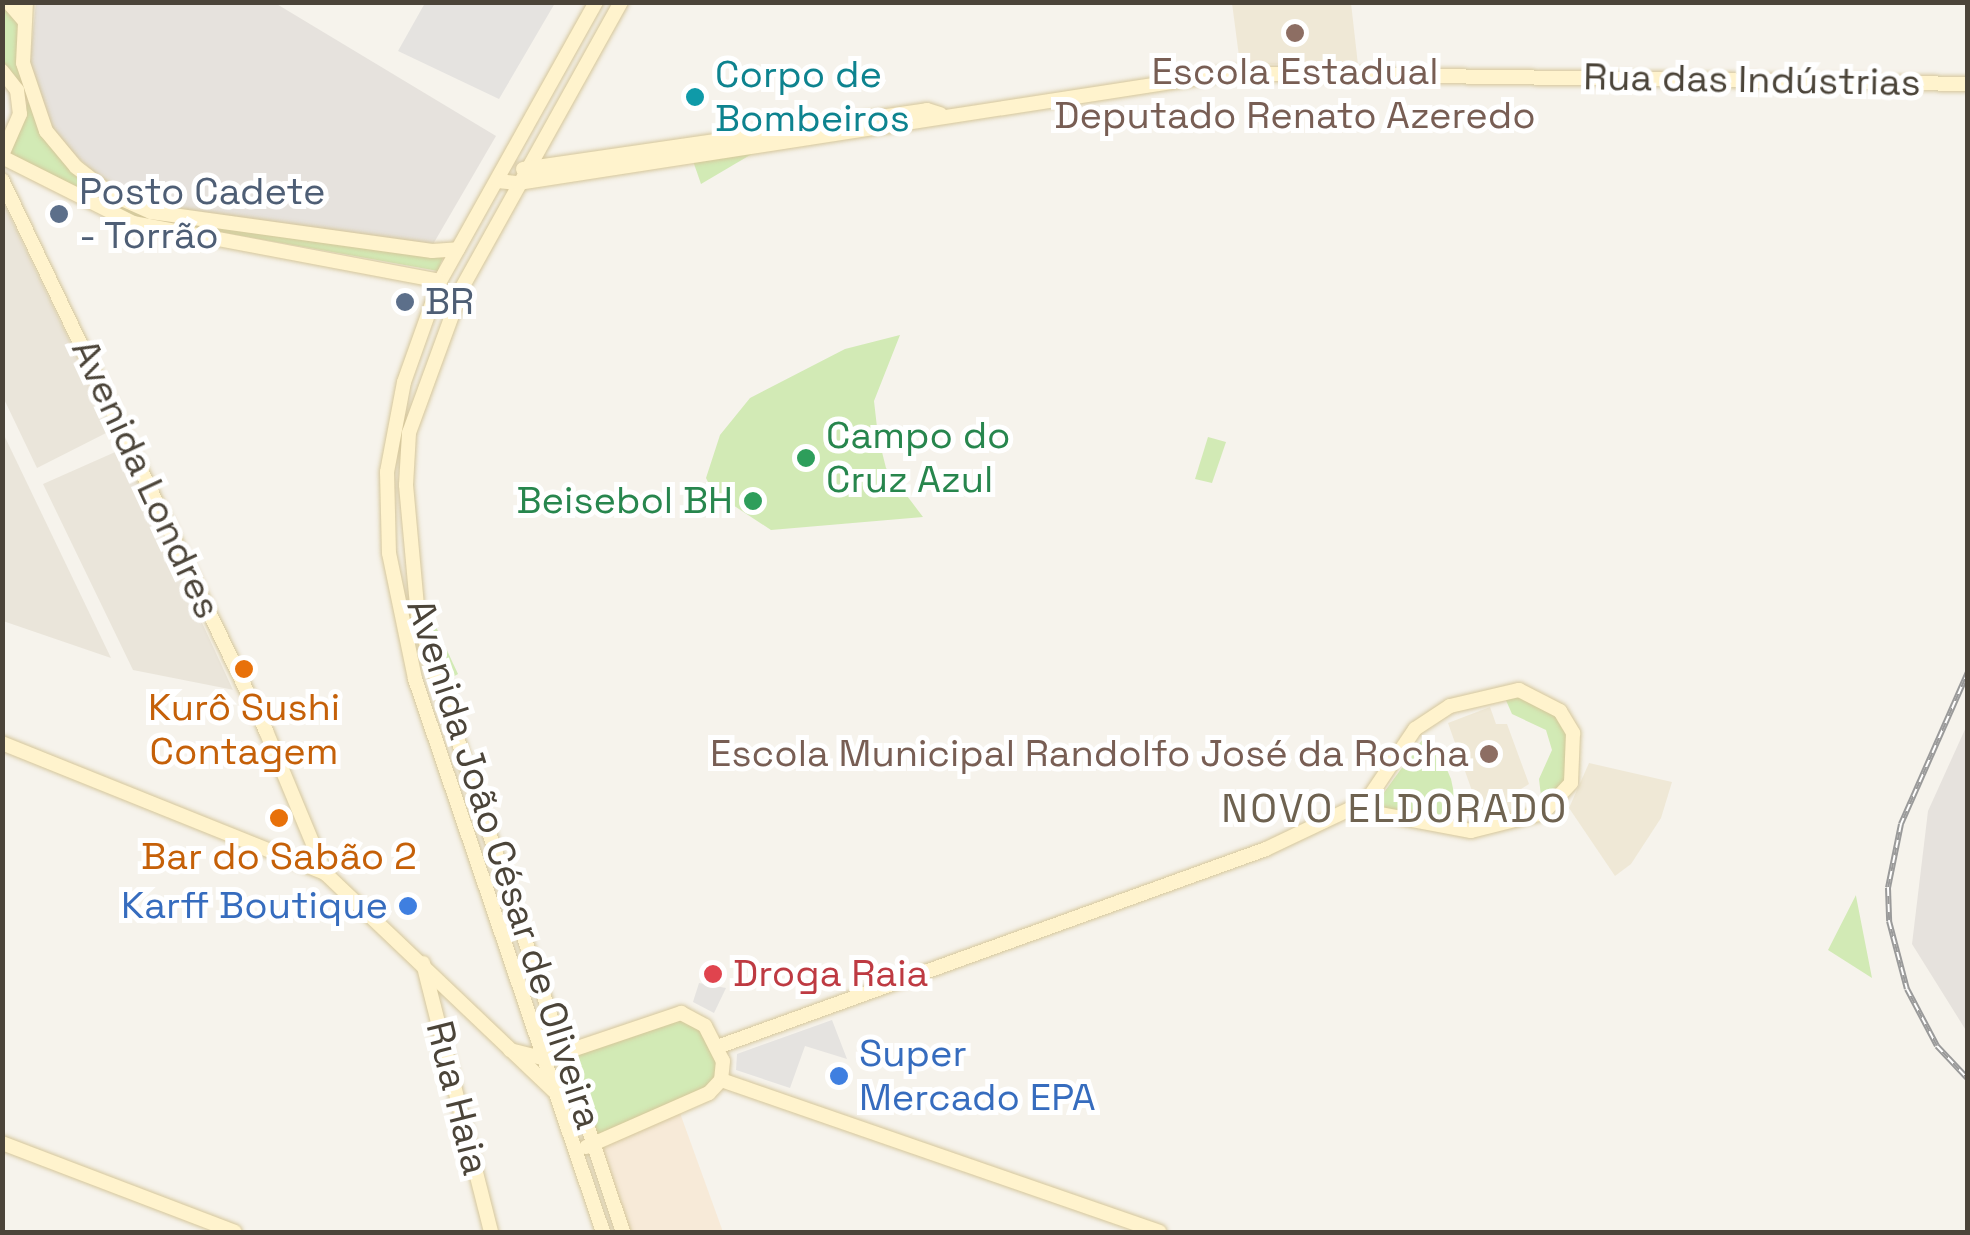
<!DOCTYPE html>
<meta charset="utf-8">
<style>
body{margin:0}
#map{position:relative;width:1970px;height:1235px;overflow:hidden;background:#f6f3ec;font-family:"Space Grotesk",sans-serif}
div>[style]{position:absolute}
.residential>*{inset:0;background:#eae5da}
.commercial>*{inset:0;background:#f7ead8}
.industrial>*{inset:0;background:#e6e2dd}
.education>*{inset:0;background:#efe8d6}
.green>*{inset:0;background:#d2eab5}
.parking>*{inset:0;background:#e5e3e0}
.roads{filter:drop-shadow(0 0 2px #d6c79b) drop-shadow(0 0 2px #d6c79b)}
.secondary>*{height:14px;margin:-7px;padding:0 7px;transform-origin:7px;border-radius:7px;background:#fff3cd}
.rail>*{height:6px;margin-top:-3px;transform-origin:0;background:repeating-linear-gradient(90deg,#fff 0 8px,#9a9a9a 0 16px);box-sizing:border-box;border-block:2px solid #9a9a9a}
.dots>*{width:28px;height:28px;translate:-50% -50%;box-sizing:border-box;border:5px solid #fff;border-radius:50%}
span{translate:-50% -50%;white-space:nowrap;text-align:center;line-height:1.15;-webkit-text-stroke:10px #fff;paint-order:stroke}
.education-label{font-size:38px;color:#785e54}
.right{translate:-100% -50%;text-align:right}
.culture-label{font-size:38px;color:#0d838f}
.left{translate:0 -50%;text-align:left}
.street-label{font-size:38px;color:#4b4439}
.service-label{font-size:38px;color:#4e5e75}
.leisure-label{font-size:38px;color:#27864d}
.food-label{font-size:38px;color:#c56008}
.shop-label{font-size:38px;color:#366cbe}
.health-label{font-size:38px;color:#be3a42}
.neighbourhood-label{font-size:40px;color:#6e6250;letter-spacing:2.5px}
.frame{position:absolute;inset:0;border:5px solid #4b4439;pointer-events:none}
</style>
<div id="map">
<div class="residential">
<div style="clip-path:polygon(2px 200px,112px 430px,37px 468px,3px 397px)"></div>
<div style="clip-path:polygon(2px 433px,3px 433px,111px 658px,3px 621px)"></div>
<div style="clip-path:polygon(122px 449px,233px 690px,234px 690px,133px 670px,43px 484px)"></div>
</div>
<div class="commercial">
<div style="clip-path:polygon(680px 1113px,723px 1232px,624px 1232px,595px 1147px)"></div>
</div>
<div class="industrial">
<div style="clip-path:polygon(36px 3px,275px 3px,496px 136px,432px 246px,149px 205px,114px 191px,57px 138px,38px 99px,30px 61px)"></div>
<div style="clip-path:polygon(1967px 725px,1968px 1032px,1967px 1032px,1912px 944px,1928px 811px)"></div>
</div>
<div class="education">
<div style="clip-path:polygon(1232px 3px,1351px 3px,1358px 65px,1240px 64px)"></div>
<div style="clip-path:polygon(1490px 707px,1496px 724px,1507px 724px,1529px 784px,1521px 789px,1524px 807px,1483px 822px,1448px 723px)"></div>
<div style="clip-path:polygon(1589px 763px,1672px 782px,1661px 818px,1631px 864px,1615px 876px,1569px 808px)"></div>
</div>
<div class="green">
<div style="clip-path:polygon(9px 5px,20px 25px,23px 92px,3px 61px,2px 15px)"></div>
<div style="clip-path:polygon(28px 102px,63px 159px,112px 203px,140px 214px,443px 257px,438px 271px,132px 216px,9px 157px)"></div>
<div style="clip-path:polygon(762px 148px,701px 184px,692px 158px)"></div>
<div style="clip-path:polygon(900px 335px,874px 401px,878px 436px,886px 468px,923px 517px,771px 530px,713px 492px,706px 478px,720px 435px,750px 398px,845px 349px)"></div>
<div style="clip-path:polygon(1208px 437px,1226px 442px,1212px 483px,1195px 479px)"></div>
<div style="clip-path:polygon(416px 584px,458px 674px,442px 683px)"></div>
<div style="clip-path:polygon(1520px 696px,1557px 715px,1570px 735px,1565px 786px,1554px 800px,1529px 812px,1527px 806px,1541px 796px,1539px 779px,1552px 750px,1546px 730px,1512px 714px,1505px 698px)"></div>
<div style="clip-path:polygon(1425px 736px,1436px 744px,1451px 779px,1461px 827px,1372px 809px)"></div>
<div style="clip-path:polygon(1856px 895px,1856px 896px,1872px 978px,1828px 950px)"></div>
<div style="clip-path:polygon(680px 1015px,704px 1027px,717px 1045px,715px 1084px,596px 1138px,568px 1057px)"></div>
</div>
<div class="parking">
<div style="clip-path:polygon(425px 3px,426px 2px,555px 3px,499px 99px,398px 51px)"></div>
<div style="clip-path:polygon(699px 983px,726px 988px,714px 1013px,693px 1002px)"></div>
<div style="clip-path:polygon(832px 1020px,847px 1059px,805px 1046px,790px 1088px,736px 1070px,737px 1054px)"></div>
</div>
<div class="roads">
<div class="secondary">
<div style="left:8px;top:2px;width:23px;rotate:49deg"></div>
<div style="left:26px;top:2px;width:61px;rotate:92.8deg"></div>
<div style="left:23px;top:63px;width:72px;rotate:71.3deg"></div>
<div style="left:46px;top:131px;width:47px;rotate:50.2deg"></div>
<div style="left:76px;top:167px;width:44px;rotate:37.6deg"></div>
<div style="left:111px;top:194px;width:44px;rotate:24.2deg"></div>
<div style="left:151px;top:212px;width:284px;rotate:7.9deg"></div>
<div style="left:432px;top:251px;width:26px;rotate:-4deg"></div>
<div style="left:596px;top:2px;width:320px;rotate:119.2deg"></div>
<div style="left:440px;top:281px;width:107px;rotate:109.6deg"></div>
<div style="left:404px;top:382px;width:92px;rotate:100.7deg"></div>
<div style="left:387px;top:472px;width:81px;rotate:88.6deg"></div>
<div style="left:389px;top:553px;width:129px;rotate:78.3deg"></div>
<div style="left:415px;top:679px;width:584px;rotate:71.22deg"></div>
<div style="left:621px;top:2px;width:327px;rotate:119.1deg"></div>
<div style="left:462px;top:288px;width:154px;rotate:110.1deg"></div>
<div style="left:409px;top:433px;width:52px;rotate:93.3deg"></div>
<div style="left:406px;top:485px;width:133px;rotate:84.8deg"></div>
<div style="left:418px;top:617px;width:54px;rotate:72.9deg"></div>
<div style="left:434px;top:669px;width:594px;rotate:71.44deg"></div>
<div style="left:2px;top:71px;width:24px;rotate:52deg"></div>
<div style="left:17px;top:90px;width:24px;rotate:83deg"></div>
<div style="left:20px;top:114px;width:45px;rotate:113.7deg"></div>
<div style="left:2px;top:157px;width:147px;rotate:26.7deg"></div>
<div style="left:133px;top:223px;width:312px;rotate:10.7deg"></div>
<div style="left:523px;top:169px;width:408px;rotate:-8.3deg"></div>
<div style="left:927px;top:110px;width:14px;rotate:17deg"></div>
<div style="left:2px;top:180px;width:611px;rotate:64.4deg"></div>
<div style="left:266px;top:731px;width:154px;rotate:67.4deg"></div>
<div style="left:325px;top:873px;width:320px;rotate:43.6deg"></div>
<div style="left:498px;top:181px;width:20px;rotate:6deg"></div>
<div style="left:518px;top:183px;width:720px;rotate:-8.78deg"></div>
<div style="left:1230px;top:73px;width:738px;rotate:0.85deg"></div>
<div style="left:2px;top:743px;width:348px;rotate:21.9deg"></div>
<div style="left:1366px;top:802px;width:88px;rotate:-56.1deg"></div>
<div style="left:1415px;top:729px;width:42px;rotate:-33.3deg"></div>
<div style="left:1450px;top:706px;width:71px;rotate:-13.1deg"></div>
<div style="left:1519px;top:690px;width:46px;rotate:27.1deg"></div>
<div style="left:1560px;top:711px;width:26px;rotate:59deg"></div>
<div style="left:1573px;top:733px;width:50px;rotate:92.3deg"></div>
<div style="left:1571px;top:783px;width:41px;rotate:133deg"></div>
<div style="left:1543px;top:813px;width:74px;rotate:166deg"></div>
<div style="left:1471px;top:831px;width:104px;rotate:-169.4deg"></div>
<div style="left:423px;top:963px;width:277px;rotate:75.8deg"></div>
<div style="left:720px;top:1046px;width:580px;rotate:-19.84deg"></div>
<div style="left:1266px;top:849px;width:95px;rotate:-25.5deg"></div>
<div style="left:510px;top:1050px;width:36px;rotate:14deg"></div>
<div style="left:545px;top:1059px;width:144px;rotate:-18.7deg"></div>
<div style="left:681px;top:1013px;width:27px;rotate:28deg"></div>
<div style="left:705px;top:1026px;width:39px;rotate:63deg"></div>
<div style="left:723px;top:1061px;width:19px;rotate:96deg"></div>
<div style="left:721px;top:1080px;width:18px;rotate:133deg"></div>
<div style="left:709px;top:1093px;width:134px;rotate:156.3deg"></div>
<div style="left:721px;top:1080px;width:464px;rotate:19.1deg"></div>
<div style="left:2px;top:1143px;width:249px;rotate:20.9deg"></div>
</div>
</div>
<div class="rail">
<div style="left:1968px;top:672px;width:166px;rotate:113.8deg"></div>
<div style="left:1901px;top:824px;width:65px;rotate:101.5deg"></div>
<div style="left:1888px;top:888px;width:33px;rotate:88deg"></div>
<div style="left:1889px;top:921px;width:70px;rotate:75.2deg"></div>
<div style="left:1907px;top:989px;width:64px;rotate:62.2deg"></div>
<div style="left:1937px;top:1046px;width:45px;rotate:46.8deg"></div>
</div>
<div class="dots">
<div style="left:1295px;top:33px;background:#8d6e63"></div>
<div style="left:695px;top:97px;background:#0f9aa8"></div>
<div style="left:59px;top:214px;background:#5c6f8a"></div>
<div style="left:405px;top:302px;background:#5c6f8a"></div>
<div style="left:806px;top:458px;background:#2e9e5b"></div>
<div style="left:753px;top:501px;background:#2e9e5b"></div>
<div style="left:244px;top:669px;background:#e8710a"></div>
<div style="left:1489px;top:754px;background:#8d6e63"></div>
<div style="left:279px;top:818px;background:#e8710a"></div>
<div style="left:408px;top:906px;background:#3f7fe0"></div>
<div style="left:713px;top:974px;background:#e0444e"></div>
<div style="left:839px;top:1076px;background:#3f7fe0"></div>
</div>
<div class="education-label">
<span style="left:1295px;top:94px">Escola Estadual<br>Deputado Renato Azeredo</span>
<span class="right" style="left:1469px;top:754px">Escola Municipal Randolfo José da Rocha</span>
</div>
<div class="culture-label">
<span class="left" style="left:715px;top:97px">Corpo de<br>Bombeiros</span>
</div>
<div class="street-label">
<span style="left:1752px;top:80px;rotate:1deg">Rua das Indústrias</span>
<span style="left:146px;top:479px;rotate:65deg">Avenida Londres</span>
<span style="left:504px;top:864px;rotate:72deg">Avenida João César de Oliveira</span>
<span style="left:457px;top:1098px;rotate:76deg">Rua Haia</span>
</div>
<div class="service-label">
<span class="left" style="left:79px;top:214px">Posto Cadete<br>- Torrão</span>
<span class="left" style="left:425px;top:302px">BR</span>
</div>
<div class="leisure-label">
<span class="left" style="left:826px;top:458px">Campo do<br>Cruz Azul</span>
<span class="right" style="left:733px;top:501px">Beisebol BH</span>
</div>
<div class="food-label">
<span style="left:244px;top:730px">Kurô Sushi<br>Contagem</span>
<span style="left:279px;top:857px">Bar do Sabão 2</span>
</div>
<div class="shop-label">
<span class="right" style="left:388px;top:906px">Karff Boutique</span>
<span class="left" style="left:859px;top:1076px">Super<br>Mercado EPA</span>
</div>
<div class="health-label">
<span class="left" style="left:733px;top:974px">Droga Raia</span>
</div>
<div class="neighbourhood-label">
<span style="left:1395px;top:809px">NOVO ELDORADO</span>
</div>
<div class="frame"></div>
</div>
